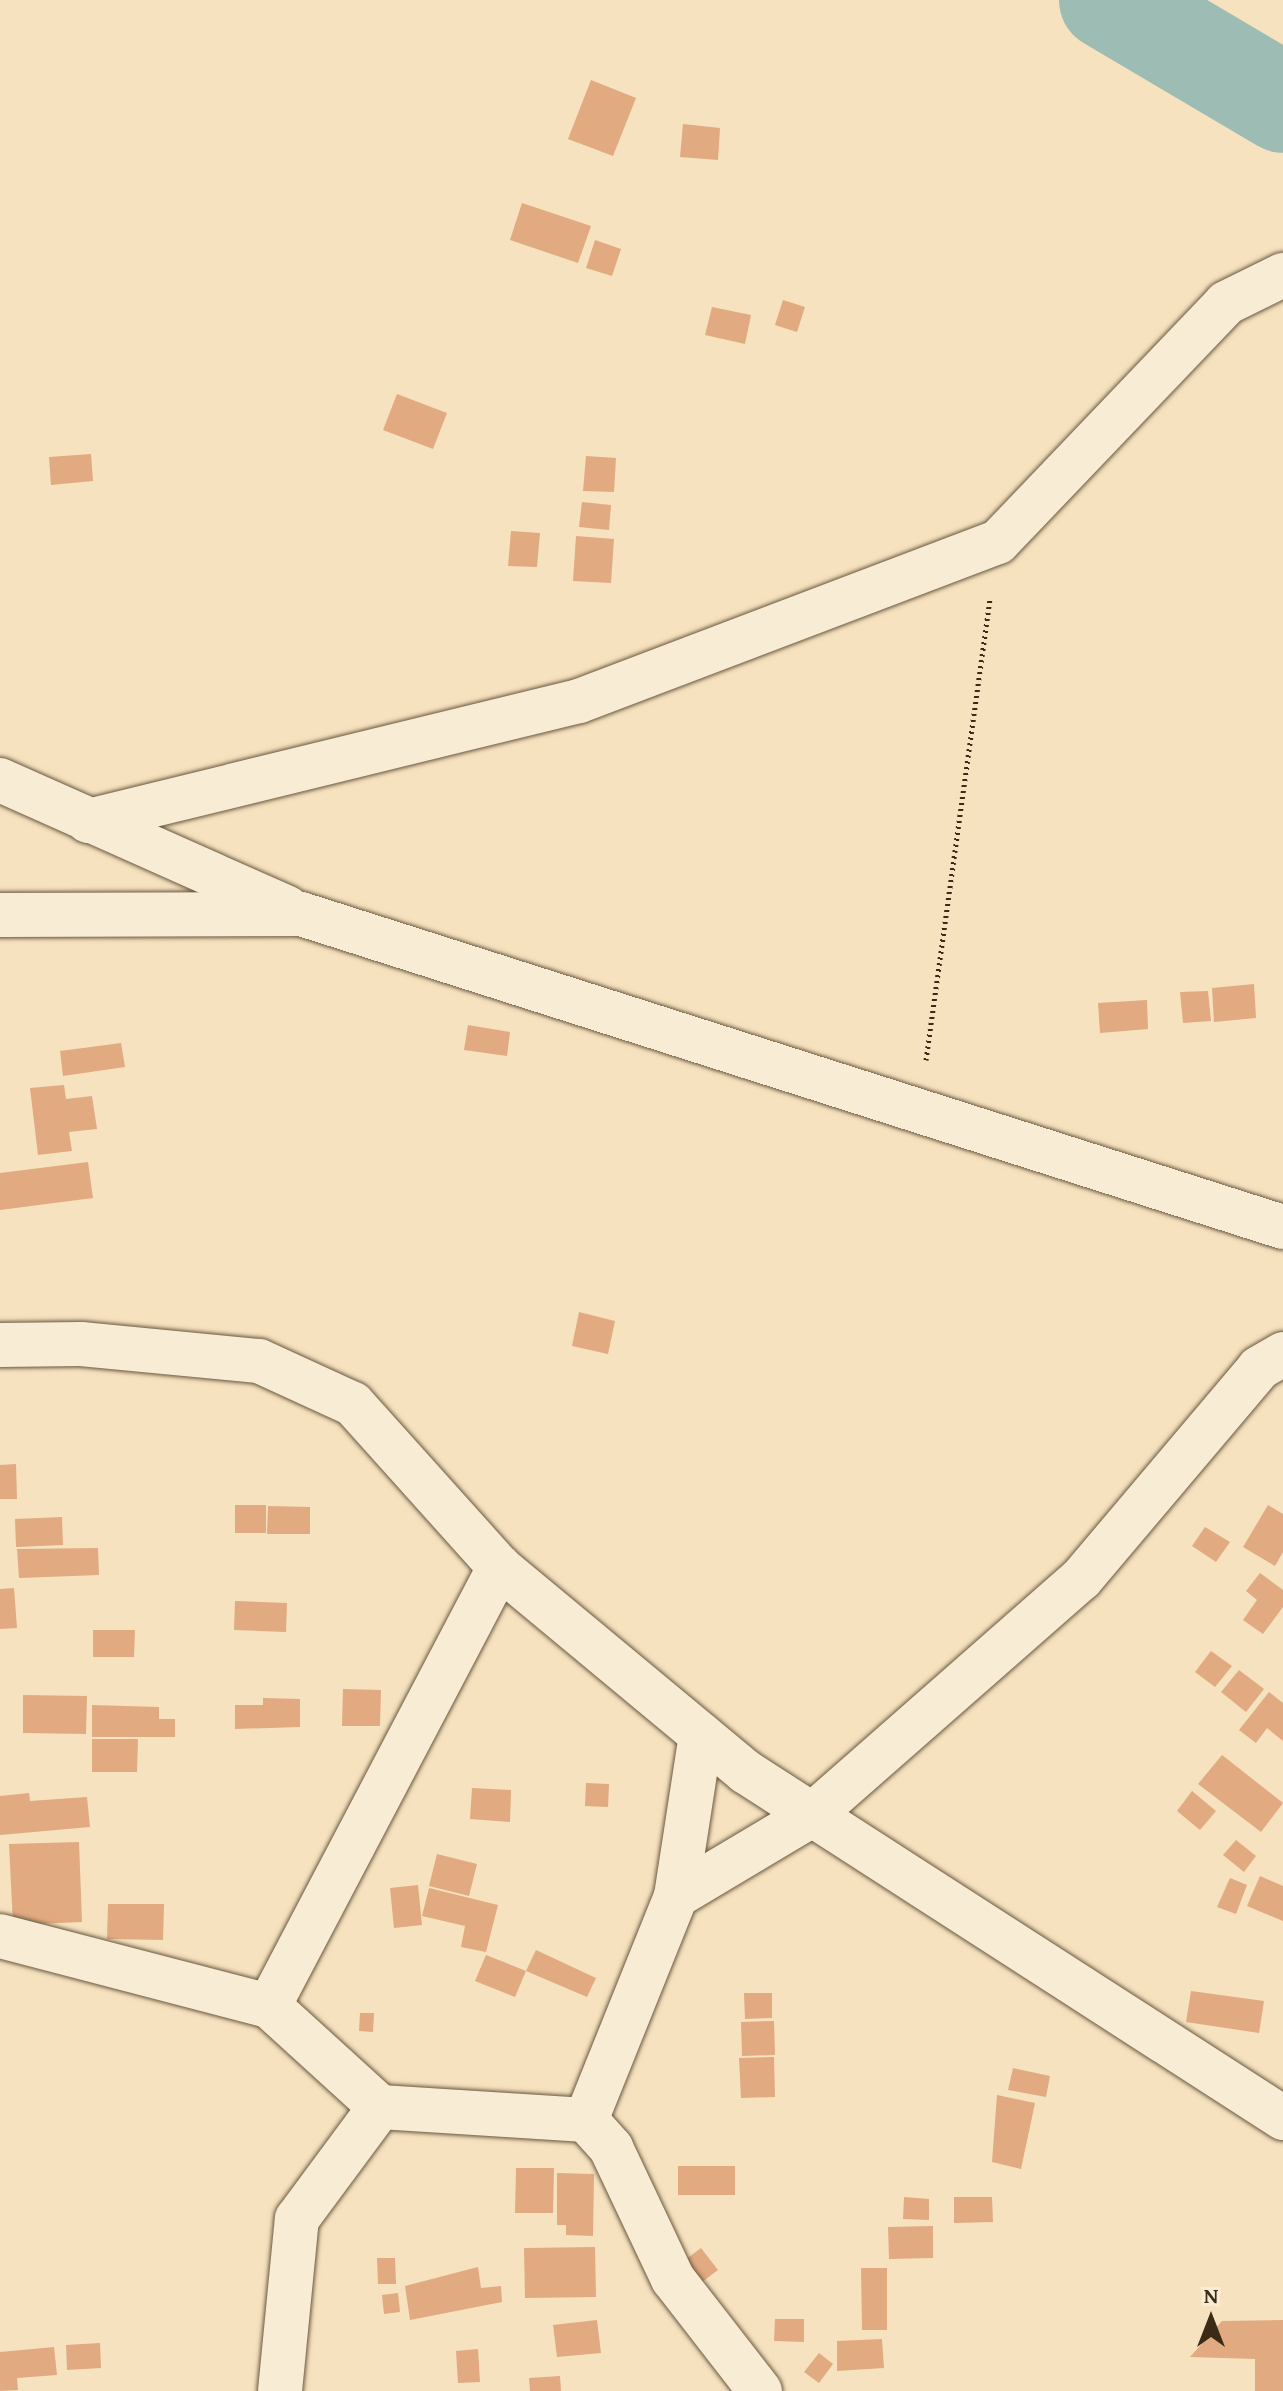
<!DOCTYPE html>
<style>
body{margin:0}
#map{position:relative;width:1283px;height:2391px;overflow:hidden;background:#f6e2be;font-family:"Gentium Book Plus",serif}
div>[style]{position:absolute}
.river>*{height:100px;margin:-50px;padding:0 50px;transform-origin:50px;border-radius:50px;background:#9dbdb4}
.building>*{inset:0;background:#e1aa80}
.path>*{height:5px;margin-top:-2.5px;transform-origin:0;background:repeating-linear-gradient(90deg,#3b2a16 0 2px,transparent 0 6px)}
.roads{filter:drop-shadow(0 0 2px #6a5840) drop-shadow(0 0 2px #6a5840)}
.street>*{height:44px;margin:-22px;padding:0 22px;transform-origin:22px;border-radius:22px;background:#f9ecd5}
span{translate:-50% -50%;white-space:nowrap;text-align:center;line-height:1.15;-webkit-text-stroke:7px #f9ecd5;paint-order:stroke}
.north{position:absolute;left:1171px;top:2279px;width:80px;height:80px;-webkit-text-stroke:6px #f9ecd5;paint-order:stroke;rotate:0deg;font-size:22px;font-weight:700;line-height:32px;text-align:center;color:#3b2a16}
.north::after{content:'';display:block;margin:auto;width:28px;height:36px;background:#3b2a16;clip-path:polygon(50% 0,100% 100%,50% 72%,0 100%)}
</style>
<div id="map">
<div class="river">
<div style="left:1109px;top:0;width:202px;rotate:30.6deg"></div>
</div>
<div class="building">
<div style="clip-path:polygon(591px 80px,636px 98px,613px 156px,568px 139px)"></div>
<div style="clip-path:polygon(683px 124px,720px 128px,718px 160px,680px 157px)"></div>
<div style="clip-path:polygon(522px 203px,591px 226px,578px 263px,510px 240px)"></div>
<div style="clip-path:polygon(595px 240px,621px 249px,612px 276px,586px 268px)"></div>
<div style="clip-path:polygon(783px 300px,805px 307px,797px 332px,775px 325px)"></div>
<div style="clip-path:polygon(712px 307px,751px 315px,745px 344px,705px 335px)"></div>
<div style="clip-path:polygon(397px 394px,447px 413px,433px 449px,383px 430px)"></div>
<div style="clip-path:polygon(91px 454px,93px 481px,51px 485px,49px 457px)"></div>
<div style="clip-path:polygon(586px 456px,616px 458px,614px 492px,583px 491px)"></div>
<div style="clip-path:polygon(582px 502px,611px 505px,609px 530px,579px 527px)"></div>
<div style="clip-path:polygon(511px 531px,540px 533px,537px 567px,508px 566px)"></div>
<div style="clip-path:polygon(576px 536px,614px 539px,611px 583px,573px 581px)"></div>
<div style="clip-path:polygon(1254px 984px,1256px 1018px,1214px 1022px,1212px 988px)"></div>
<div style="clip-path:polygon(1208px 991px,1211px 1021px,1183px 1023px,1180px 992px)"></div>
<div style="clip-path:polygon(1147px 1000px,1148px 1029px,1100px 1033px,1098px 1003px)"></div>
<div style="clip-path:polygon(468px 1025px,510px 1032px,507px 1056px,464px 1050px)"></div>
<div style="clip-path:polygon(121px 1043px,125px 1067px,63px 1076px,60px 1051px)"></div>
<div style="clip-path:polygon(64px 1085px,66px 1099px,92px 1096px,97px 1129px,69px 1132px,72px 1151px,38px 1155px,30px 1088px)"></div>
<div style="clip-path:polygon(88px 1162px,93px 1198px,0 1210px,0 1173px)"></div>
<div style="clip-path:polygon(579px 1312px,615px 1321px,608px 1354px,572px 1346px)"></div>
<div style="clip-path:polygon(16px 1464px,17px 1499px,0 1499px,0 1465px)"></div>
<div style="clip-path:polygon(235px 1505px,266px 1505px,266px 1533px,235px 1533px)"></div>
<div style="clip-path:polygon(1268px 1505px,1283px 1514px,1283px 1552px,1275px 1566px,1243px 1547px)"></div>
<div style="clip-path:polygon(268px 1506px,310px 1507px,310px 1534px,267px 1534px)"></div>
<div style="clip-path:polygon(62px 1517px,63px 1545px,16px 1547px,15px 1519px)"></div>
<div style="clip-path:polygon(1205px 1527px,1230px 1542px,1216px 1562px,1192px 1546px)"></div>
<div style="clip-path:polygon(98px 1548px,99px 1575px,19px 1578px,17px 1549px)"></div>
<div style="clip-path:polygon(1260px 1573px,1283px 1590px,1283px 1607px,1263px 1634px,1243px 1620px,1257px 1600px,1246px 1591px)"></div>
<div style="clip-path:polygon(14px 1588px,17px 1628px,0 1629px,0 1589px)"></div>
<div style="clip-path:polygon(235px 1601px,287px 1603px,286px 1632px,234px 1630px)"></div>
<div style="clip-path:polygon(93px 1630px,135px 1630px,134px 1657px,93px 1657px)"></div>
<div style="clip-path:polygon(1211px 1651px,1232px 1666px,1215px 1687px,1195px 1672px)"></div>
<div style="clip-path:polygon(1239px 1670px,1264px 1689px,1246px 1712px,1221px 1692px)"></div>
<div style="clip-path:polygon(343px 1689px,381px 1690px,380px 1726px,342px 1726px)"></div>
<div style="clip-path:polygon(1269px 1692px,1283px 1703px,1283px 1741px,1267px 1728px,1256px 1743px,1239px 1730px)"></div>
<div style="clip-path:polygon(23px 1695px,87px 1696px,86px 1734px,23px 1733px)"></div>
<div style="clip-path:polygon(263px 1698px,300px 1699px,300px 1727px,235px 1729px,235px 1705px,263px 1705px)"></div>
<div style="clip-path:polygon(92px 1705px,159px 1707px,159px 1719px,175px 1719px,175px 1737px,92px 1737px)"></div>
<div style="clip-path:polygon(92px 1739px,138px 1739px,137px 1772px,92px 1772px)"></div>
<div style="clip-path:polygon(1222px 1755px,1283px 1803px,1261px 1832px,1198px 1784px)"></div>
<div style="clip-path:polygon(586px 1783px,609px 1784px,608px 1807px,585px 1806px)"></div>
<div style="clip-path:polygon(472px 1788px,511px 1790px,510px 1822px,470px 1819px)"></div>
<div style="clip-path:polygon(1192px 1791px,1216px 1811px,1200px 1830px,1177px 1811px)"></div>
<div style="clip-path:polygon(29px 1793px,30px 1801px,87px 1797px,90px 1827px,0 1835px,0 1796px)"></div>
<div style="clip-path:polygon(1236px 1840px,1256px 1856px,1244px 1872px,1223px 1855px)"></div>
<div style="clip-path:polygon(79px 1842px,82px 1922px,13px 1925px,9px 1844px)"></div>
<div style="clip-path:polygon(437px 1854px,477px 1864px,469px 1896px,429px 1886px)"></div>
<div style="clip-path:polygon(1260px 1876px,1283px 1886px,1283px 1921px,1247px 1906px)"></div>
<div style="clip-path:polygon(1230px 1878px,1247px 1885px,1236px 1914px,1217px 1907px)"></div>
<div style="clip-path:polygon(418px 1885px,422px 1925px,394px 1928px,390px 1888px)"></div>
<div style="clip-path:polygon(429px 1888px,498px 1905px,486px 1952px,461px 1947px,465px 1926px,422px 1916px)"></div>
<div style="clip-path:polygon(108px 1904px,164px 1904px,163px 1940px,107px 1939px)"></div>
<div style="clip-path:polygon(536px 1950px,596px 1978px,587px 1997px,526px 1971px)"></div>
<div style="clip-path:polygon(486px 1955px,526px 1971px,515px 1997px,475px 1981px)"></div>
<div style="clip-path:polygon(1191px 1991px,1264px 2001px,1259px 2033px,1186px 2022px)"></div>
<div style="clip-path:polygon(744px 1993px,772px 1993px,772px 2018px,745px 2019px)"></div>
<div style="clip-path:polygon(360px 2013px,374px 2013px,373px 2032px,359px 2031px)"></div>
<div style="clip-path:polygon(774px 2021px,775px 2055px,742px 2056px,741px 2022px)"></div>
<div style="clip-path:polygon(774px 2057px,775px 2097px,741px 2098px,739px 2058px)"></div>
<div style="clip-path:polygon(1013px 2068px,1050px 2076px,1046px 2097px,1008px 2090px)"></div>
<div style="clip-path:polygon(997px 2095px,1035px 2103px,1021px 2169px,992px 2162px)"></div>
<div style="clip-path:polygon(678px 2166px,735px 2166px,735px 2195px,678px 2195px)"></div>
<div style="clip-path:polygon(516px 2168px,554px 2168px,553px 2213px,515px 2213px)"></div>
<div style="clip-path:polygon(557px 2173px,594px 2174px,593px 2236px,566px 2235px,566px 2225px,557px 2225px)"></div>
<div style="clip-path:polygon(904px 2197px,929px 2199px,929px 2220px,903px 2219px)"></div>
<div style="clip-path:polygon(954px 2197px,992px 2197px,993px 2222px,954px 2223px)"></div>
<div style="clip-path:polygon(933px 2226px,933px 2258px,889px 2259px,888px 2227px)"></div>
<div style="clip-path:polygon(595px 2247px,596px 2297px,525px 2298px,524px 2248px)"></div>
<div style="clip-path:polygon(701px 2248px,718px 2270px,698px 2285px,681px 2263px)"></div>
<div style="clip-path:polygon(377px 2258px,395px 2258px,396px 2284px,378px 2284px)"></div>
<div style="clip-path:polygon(478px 2267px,481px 2288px,501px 2286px,502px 2302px,410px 2320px,405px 2286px)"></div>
<div style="clip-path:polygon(861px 2268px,887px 2268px,887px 2330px,862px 2330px)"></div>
<div style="clip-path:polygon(398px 2293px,400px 2312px,384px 2314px,382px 2295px)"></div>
<div style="clip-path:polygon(775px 2319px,804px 2319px,804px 2342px,774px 2341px)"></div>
<div style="clip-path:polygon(597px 2320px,601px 2353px,557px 2357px,553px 2325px)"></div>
<div style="clip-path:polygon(1283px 2320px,1283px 2391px,1255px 2391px,1255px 2359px,1190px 2357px,1222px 2321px)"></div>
<div style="clip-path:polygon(882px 2339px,884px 2368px,837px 2371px,837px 2341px)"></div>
<div style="clip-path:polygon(100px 2343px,101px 2368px,67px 2370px,66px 2345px)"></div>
<div style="clip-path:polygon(54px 2347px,57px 2375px,17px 2378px,18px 2390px,0 2391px,0 2352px)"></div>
<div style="clip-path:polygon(478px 2349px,480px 2382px,458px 2383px,456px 2351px)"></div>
<div style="clip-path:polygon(819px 2353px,833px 2364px,819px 2383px,804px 2372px)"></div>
<div style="clip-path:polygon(560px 2376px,561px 2391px,530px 2391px,529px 2378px)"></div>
</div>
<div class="path">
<div style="left:926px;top:1060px;width:466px;rotate:-82.1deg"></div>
</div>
<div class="roads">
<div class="street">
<div style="left:0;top:780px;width:314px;rotate:24deg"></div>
<div style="left:88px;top:821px;width:505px;rotate:-13.73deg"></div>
<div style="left:579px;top:701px;width:448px;rotate:-20.8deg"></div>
<div style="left:998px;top:542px;width:330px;rotate:-46.3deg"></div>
<div style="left:1226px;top:303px;width:64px;rotate:-26.2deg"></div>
<div style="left:0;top:915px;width:301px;rotate:-0.2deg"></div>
<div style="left:301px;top:914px;width:1031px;rotate:17.68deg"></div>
<div style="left:0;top:1345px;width:81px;rotate:-0.7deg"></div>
<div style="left:81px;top:1344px;width:179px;rotate:5.5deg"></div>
<div style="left:259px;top:1361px;width:103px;rotate:24.6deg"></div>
<div style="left:353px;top:1404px;width:219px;rotate:48.1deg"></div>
<div style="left:499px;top:1567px;width:321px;rotate:39.7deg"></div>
<div style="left:746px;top:1772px;width:639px;rotate:32.79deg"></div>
<div style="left:676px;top:1896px;width:158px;rotate:-30.8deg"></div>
<div style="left:812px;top:1815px;width:358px;rotate:-41.3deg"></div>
<div style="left:1081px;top:1579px;width:276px;rotate:-49.8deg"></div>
<div style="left:1259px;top:1368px;width:28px;rotate:-30deg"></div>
<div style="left:0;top:1936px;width:278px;rotate:14.6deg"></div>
<div style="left:269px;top:2006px;width:150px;rotate:42.3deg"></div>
<div style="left:380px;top:2107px;width:206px;rotate:3.6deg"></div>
<div style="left:586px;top:2120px;width:38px;rotate:48deg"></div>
<div style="left:611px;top:2148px;width:145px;rotate:64.7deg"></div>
<div style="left:673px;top:2279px;width:142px;rotate:52.2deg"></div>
<div style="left:269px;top:2006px;width:496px;rotate:-62.3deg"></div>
<div style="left:586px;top:2120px;width:241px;rotate:-68.1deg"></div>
<div style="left:676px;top:1896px;width:163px;rotate:-81.2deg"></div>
<div style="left:280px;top:2391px;width:173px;rotate:-84.4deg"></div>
<div style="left:297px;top:2219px;width:139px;rotate:-53.5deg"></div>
</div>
</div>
<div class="north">N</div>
</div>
